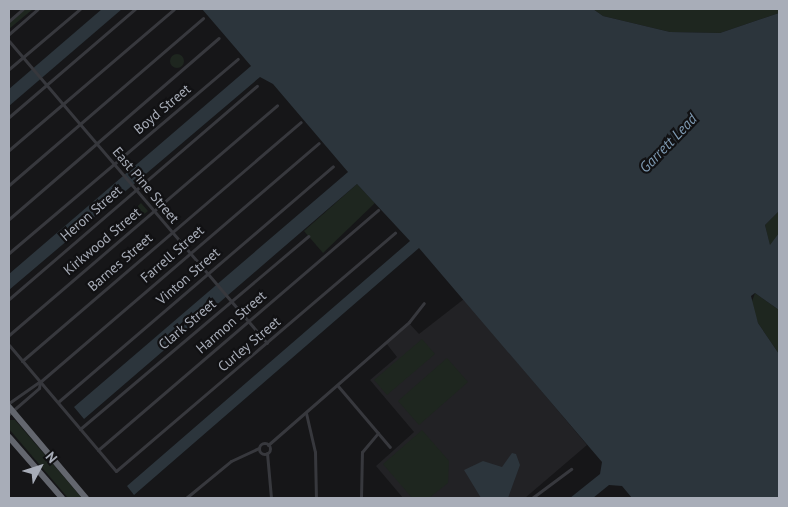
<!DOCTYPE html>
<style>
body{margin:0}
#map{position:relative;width:788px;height:507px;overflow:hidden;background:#161618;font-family:"PT Sans",sans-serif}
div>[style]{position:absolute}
.built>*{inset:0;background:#222225}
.green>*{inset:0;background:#1e261f}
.round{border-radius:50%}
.water>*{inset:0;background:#2c353c}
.street>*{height:3px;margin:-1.5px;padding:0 1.5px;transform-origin:1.5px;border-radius:1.5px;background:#37383d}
.street>.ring{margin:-1.5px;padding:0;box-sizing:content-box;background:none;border:3px solid #37383d;border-radius:50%}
.highway>*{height:6px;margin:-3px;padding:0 3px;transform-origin:3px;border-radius:3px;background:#63666e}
span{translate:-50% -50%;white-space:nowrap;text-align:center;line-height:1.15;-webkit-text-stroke:4.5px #111113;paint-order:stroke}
.street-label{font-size:14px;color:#a8adb8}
.water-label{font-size:15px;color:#7f9bb3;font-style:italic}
.frame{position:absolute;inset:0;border:10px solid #a8adb8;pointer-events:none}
.north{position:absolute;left:15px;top:442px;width:50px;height:50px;-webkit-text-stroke:4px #111113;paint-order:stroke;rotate:50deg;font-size:14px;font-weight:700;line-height:20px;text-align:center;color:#a8adb8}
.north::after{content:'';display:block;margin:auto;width:18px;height:22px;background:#a8adb8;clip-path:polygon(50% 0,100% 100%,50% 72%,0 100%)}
</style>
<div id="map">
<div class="built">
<div style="clip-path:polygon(464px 299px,587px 445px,525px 498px,403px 498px,376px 466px,414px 432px,370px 380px,397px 357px,386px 343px,409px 323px,419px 334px)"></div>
</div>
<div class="green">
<div style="clip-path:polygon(25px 9px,33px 9px,9px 29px,9px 23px)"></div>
<div style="clip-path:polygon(593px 9px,779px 9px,779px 13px,720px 33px,670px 32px,603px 16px)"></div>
<div class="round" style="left:170px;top:54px;width:14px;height:14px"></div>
<div style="clip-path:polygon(357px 184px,375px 203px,323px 253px,304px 231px)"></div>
<div style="clip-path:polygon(141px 203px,148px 211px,131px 225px,125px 218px)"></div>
<div style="clip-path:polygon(779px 211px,779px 245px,770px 246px,765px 225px)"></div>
<div style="clip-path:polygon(755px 293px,779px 310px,779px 354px,758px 323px,751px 304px)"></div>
<div style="clip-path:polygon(422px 339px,435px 354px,387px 395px,374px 380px)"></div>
<div style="clip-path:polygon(447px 358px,468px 382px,419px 425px,398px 401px)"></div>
<div style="clip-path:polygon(9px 420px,15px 420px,82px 498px,68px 498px,9px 429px)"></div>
<div style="clip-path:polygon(422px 430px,449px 461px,448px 483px,429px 498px,412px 498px,383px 464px)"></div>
</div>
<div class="water">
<div style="clip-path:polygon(102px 9px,122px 9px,9px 106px,9px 89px)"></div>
<div style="clip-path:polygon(202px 9px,593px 9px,603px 16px,670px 32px,720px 33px,779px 13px,779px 211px,765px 225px,770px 245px,779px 233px,779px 310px,755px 293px,751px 296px,758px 323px,779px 354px,779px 498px,632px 498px,622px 486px,609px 485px,593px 498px,570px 498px,600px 474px,602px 462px,419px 248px,134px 495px,127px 486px,410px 241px,357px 184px,84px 419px,74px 407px,348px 172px,273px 84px,260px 77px,9px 290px,9px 274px,251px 66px)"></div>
<div style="clip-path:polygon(512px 453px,516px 454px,520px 465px,508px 498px,481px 498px,464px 470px,483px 461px,502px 467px)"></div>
</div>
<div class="street">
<div style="left:9px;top:21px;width:18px;rotate:-41deg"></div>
<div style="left:9px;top:34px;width:38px;rotate:-41deg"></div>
<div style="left:9px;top:41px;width:397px;rotate:49.5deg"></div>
<div style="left:9px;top:69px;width:93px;rotate:-40.2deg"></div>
<div style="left:9px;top:117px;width:166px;rotate:-40.6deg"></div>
<div style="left:9px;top:150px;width:217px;rotate:-40.5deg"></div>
<div style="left:9px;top:185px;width:256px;rotate:-40.7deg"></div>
<div style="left:9px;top:219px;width:277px;rotate:-40.8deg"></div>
<div style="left:9px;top:253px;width:300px;rotate:-40.3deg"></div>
<div style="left:9px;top:299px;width:327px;rotate:-40.7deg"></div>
<div style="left:9px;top:335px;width:353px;rotate:-40.6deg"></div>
<div style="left:9px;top:345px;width:165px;rotate:49.7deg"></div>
<div style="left:116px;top:471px;width:367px;rotate:-40.5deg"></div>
<div style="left:22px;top:361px;width:367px;rotate:-40.6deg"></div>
<div style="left:40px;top:382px;width:367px;rotate:-40.6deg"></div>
<div style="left:338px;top:386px;width:80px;rotate:49.6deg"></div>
<div style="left:58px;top:402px;width:362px;rotate:-40.6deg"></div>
<div style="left:9px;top:403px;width:37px;rotate:-35deg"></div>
<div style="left:306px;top:413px;width:40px;rotate:77deg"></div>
<div style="left:315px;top:452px;width:46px;rotate:88.8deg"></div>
<div style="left:9px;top:414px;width:40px;rotate:-41deg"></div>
<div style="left:39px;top:388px;width:6px;rotate:-81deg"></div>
<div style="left:80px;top:429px;width:299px;rotate:-40.2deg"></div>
<div class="ring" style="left:259.5px;top:443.5px;width:8px;height:8px"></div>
<div style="left:268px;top:445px;width:187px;rotate:-41.1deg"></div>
<div style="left:409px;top:322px;width:24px;rotate:-52deg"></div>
<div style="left:98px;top:450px;width:369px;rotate:-40.6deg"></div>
<div style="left:267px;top:453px;width:45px;rotate:84.9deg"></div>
<div style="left:186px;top:498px;width:58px;rotate:-39.4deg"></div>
<div style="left:231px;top:461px;width:31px;rotate:-25deg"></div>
<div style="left:361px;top:498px;width:46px;rotate:-88.8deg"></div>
<div style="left:362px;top:452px;width:25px;rotate:-50deg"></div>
<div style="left:532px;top:498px;width:49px;rotate:-36.6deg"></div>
</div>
<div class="highway">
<div style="left:9px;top:407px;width:119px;rotate:49.8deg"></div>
<div style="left:9px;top:437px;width:81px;rotate:49deg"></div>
</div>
<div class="street-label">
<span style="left:162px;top:109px;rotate:-40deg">Boyd Street</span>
<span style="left:146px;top:185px;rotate:50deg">East Pine Street</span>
<span style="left:91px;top:213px;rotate:-41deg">Heron Street</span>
<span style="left:102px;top:241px;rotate:-40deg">Kirkwood Street</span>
<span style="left:172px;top:254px;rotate:-41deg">Farrell Street</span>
<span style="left:120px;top:262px;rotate:-41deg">Barnes Street</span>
<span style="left:188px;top:276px;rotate:-41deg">Vinton Street</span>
<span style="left:231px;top:322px;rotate:-41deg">Harmon Street</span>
<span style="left:187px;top:324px;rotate:-40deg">Clark Street</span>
<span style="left:249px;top:344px;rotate:-40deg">Curley Street</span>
</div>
<div class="water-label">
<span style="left:668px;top:143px;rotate:-46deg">Garrett Lead</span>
</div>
<div class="frame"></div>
<div class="north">N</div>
</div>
